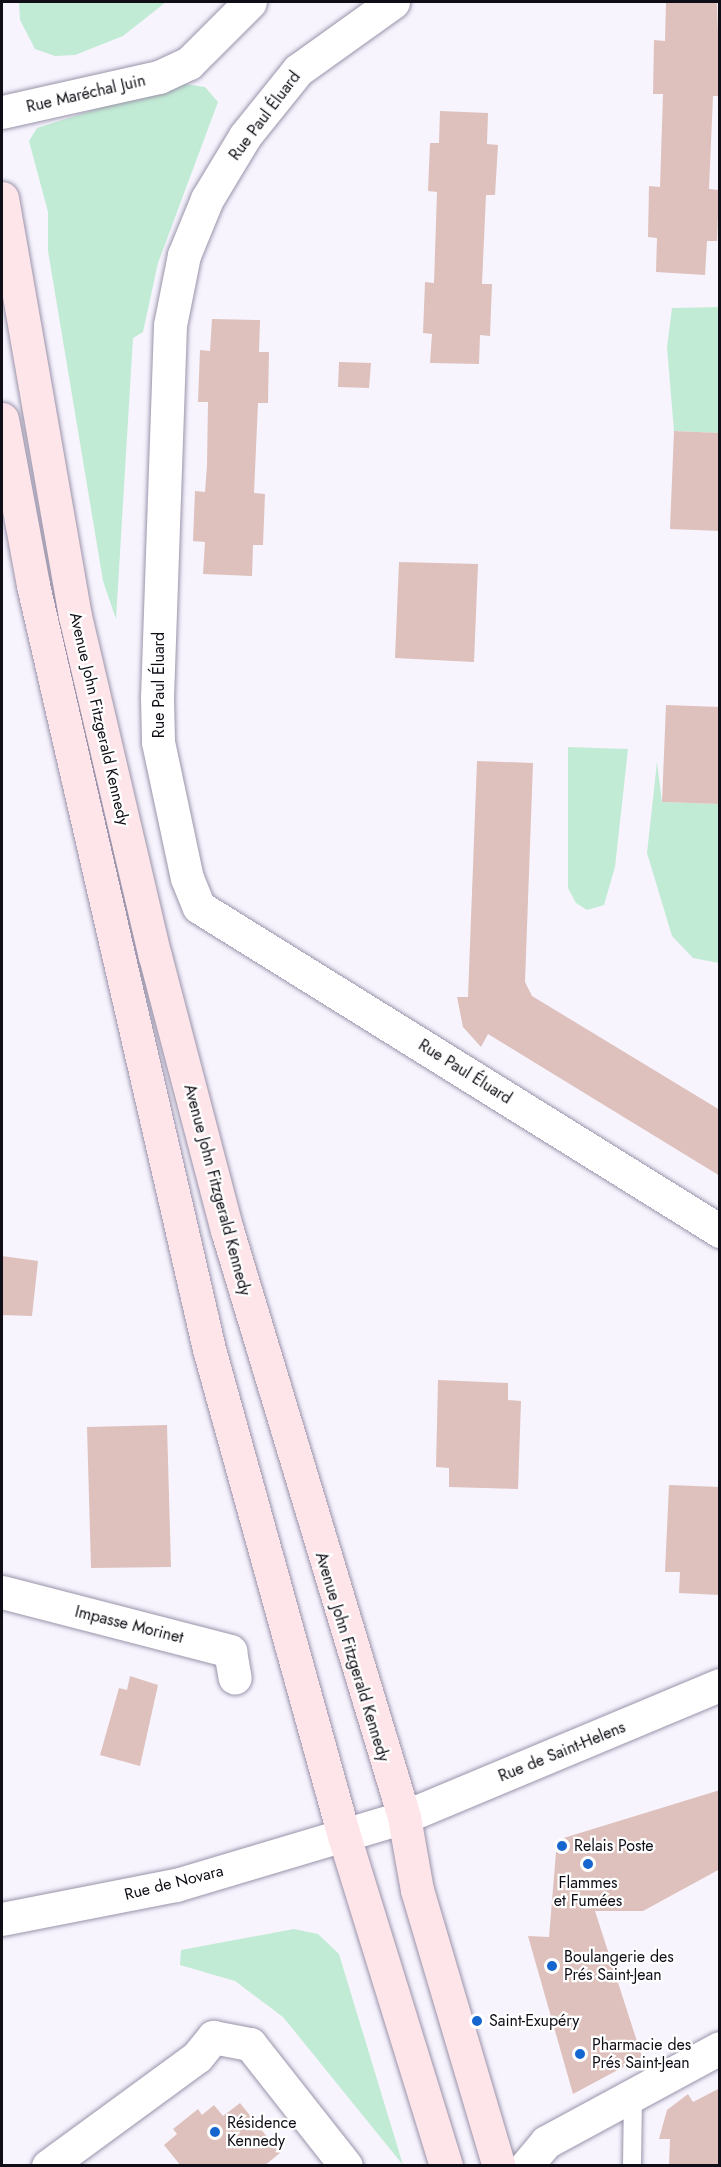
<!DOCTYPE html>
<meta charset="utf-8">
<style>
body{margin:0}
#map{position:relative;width:721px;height:2167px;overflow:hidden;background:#f7f4fe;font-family:Jost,sans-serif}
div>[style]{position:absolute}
.green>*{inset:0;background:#c2ebd5}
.building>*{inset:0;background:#dec1bc}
.roads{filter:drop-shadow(0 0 2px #9a93aa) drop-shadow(0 0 2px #9a93aa)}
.lane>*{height:18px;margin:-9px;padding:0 9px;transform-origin:9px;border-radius:9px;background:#fff}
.street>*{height:33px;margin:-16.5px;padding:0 16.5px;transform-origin:16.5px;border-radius:16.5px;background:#fff}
.secondary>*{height:33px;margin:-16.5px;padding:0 16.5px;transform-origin:16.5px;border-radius:16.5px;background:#fee5e9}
.dots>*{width:16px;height:16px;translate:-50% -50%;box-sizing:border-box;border:3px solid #fff;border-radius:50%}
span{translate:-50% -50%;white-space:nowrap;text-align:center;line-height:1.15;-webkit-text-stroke:4.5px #fff;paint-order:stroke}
.street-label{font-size:16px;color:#0f0d15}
.poi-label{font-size:16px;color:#0f0d15}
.left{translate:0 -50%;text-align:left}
.frame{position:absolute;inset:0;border:3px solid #0f0d15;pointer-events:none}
</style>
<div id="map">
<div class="green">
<div style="clip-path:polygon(19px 2px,166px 2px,123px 36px,75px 55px,55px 56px,35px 49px,20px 20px)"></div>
<div style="clip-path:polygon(178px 83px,205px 87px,218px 102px,158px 263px,143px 332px,133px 338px,116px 619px,103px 581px,48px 251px,48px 212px,29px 141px,37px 128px)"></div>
<div style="clip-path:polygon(719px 307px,719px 433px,674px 431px,667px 347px,672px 308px)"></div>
<div style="clip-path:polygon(568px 747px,628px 749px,615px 867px,604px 905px,587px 910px,576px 903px,568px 888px)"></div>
<div style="clip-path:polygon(657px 762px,662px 802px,719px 804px,719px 963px,693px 958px,672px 936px,647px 853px)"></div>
<div style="clip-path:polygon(294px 1929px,318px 1934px,339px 1954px,403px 2165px,283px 2017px,235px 1981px,180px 1965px,181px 1950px)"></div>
</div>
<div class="building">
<div style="clip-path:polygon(666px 2px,717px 2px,720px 96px,713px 96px,709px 189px,719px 190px,717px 241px,707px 241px,705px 275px,656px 272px,657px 238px,648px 237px,649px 186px,660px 187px,663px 94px,653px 94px,654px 40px,665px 41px)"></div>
<div style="clip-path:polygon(440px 111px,488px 113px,487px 144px,498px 145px,495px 195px,486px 195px,482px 284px,492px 284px,490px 336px,480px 335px,479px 364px,430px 363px,432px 334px,423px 333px,425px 282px,434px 283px,437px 192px,428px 191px,430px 143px,439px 143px)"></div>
<div style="clip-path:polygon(212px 319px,260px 320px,259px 352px,269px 352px,268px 403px,258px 403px,254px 493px,265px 494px,263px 545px,253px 545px,252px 576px,203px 574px,205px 542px,193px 541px,195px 491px,205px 492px,207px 466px,208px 402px,198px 402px,200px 350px,210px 351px)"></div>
<div style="clip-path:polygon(339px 362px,371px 363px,369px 388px,338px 387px)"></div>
<div style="clip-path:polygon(674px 431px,720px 433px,720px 531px,670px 529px)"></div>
<div style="clip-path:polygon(399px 562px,478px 564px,474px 662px,395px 658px)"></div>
<div style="clip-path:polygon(666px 705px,720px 707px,720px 804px,662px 802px)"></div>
<div style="clip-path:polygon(477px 761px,533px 763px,525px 982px,532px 996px,720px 1110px,720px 1176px,488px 1034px,481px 1047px,463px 1027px,457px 997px,468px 997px)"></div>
<div style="clip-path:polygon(2px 1256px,38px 1261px,32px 1316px,2px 1315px)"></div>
<div style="clip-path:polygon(438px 1380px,508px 1383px,508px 1400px,521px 1401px,518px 1489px,449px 1487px,449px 1468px,436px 1467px)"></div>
<div style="clip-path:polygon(167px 1425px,171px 1567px,91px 1568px,87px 1427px)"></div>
<div style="clip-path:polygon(669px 1485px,720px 1487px,720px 1595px,679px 1593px,680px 1572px,665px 1572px)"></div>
<div style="clip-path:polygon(130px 1676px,158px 1685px,140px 1766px,100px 1755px,119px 1688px,127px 1690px)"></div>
<div style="clip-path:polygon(720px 1790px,720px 1869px,643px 1911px,595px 1911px,642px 2057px,573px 2094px,528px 1936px,549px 1937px,557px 1840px)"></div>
<div style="clip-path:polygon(720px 2088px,720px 2166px,669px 2166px,670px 2139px,659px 2139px,667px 2110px,688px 2094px,693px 2102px)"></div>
<div style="clip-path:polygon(240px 2103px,280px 2153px,264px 2166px,181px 2166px,164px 2145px,177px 2134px,173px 2129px,198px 2109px,202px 2115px,214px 2105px,223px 2116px)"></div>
</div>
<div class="roads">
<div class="lane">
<div style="left:632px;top:2166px;width:72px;rotate:-89.2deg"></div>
</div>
<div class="street">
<div style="left:393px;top:2px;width:117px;rotate:144.4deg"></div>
<div style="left:298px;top:70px;width:85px;rotate:128.8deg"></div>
<div style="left:245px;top:136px;width:74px;rotate:121.1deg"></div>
<div style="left:207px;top:199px;width:61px;rotate:112.3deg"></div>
<div style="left:184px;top:255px;width:71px;rotate:101.3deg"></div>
<div style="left:170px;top:325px;width:372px;rotate:92deg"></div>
<div style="left:157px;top:697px;width:45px;rotate:88.7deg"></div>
<div style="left:158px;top:742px;width:139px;rotate:78deg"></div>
<div style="left:187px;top:878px;width:31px;rotate:68deg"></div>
<div style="left:199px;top:907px;width:614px;rotate:31.88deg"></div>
<div style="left:2px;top:112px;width:161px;rotate:-12.6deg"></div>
<div style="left:159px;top:77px;width:33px;rotate:-25deg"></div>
<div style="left:189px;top:63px;width:86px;rotate:-45deg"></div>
<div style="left:2px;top:1592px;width:236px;rotate:14.5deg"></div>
<div style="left:230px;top:1651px;width:27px;rotate:80deg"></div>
<div style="left:2px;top:1919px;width:177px;rotate:-11.1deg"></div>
<div style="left:176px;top:1885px;width:238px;rotate:-16.6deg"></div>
<div style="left:404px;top:1817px;width:342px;rotate:-22.7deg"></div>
<div style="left:48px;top:2166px;width:185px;rotate:-36.2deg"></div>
<div style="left:197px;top:2057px;width:26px;rotate:-51deg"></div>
<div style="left:213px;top:2037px;width:38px;rotate:11deg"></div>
<div style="left:250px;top:2044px;width:155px;rotate:51.8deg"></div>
<div style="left:526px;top:2166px;width:31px;rotate:-50deg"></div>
<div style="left:546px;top:2142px;width:198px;rotate:-28.4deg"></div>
</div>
<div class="secondary">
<div style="left:2px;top:198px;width:424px;rotate:80.1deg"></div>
<div style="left:75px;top:616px;width:349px;rotate:76.8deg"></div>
<div style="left:155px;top:956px;width:283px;rotate:75.3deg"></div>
<div style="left:227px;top:1230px;width:613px;rotate:73.22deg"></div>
<div style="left:404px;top:1817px;width:74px;rotate:79.9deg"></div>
<div style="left:417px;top:1890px;width:288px;rotate:73.5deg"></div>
<div style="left:2px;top:419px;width:169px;rotate:79.4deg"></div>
<div style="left:33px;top:585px;width:784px;rotate:77.03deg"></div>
<div style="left:209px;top:1349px;width:505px;rotate:74.51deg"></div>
<div style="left:344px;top:1836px;width:345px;rotate:72.8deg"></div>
</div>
</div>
<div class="dots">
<div style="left:562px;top:1846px;background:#1666d0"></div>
<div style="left:588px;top:1864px;background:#1666d0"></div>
<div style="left:552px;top:1966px;background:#1666d0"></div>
<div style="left:477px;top:2021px;background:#1666d0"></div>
<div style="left:580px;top:2054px;background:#1666d0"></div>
<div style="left:215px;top:2132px;background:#1666d0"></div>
</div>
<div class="street-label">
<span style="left:86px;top:94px;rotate:-13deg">Rue Maréchal Juin</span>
<span style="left:265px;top:116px;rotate:-53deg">Rue Paul Éluard</span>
<span style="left:159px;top:685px;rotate:-90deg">Rue Paul Éluard</span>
<span style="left:99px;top:719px;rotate:77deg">Avenue John Fitzgerald Kennedy</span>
<span style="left:465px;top:1072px;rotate:32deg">Rue Paul Éluard</span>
<span style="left:217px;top:1190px;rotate:75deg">Avenue John Fitzgerald Kennedy</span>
<span style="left:129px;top:1625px;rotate:14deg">Impasse Morinet</span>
<span style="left:352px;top:1657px;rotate:73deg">Avenue John Fitzgerald Kennedy</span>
<span style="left:562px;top:1752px;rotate:-22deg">Rue de Saint-Helens</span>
<span style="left:174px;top:1883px;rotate:-14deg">Rue de Novara</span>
</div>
<div class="poi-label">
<span class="left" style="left:574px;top:1846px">Relais Poste</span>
<span style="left:588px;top:1892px">Flammes<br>et Fumées</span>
<span class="left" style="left:564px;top:1966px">Boulangerie des<br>Prés Saint-Jean</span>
<span class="left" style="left:489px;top:2021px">Saint-Exupéry</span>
<span class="left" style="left:592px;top:2054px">Pharmacie des<br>Prés Saint-Jean</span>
<span class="left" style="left:227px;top:2132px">Résidence<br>Kennedy</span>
</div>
<div class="frame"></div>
</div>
